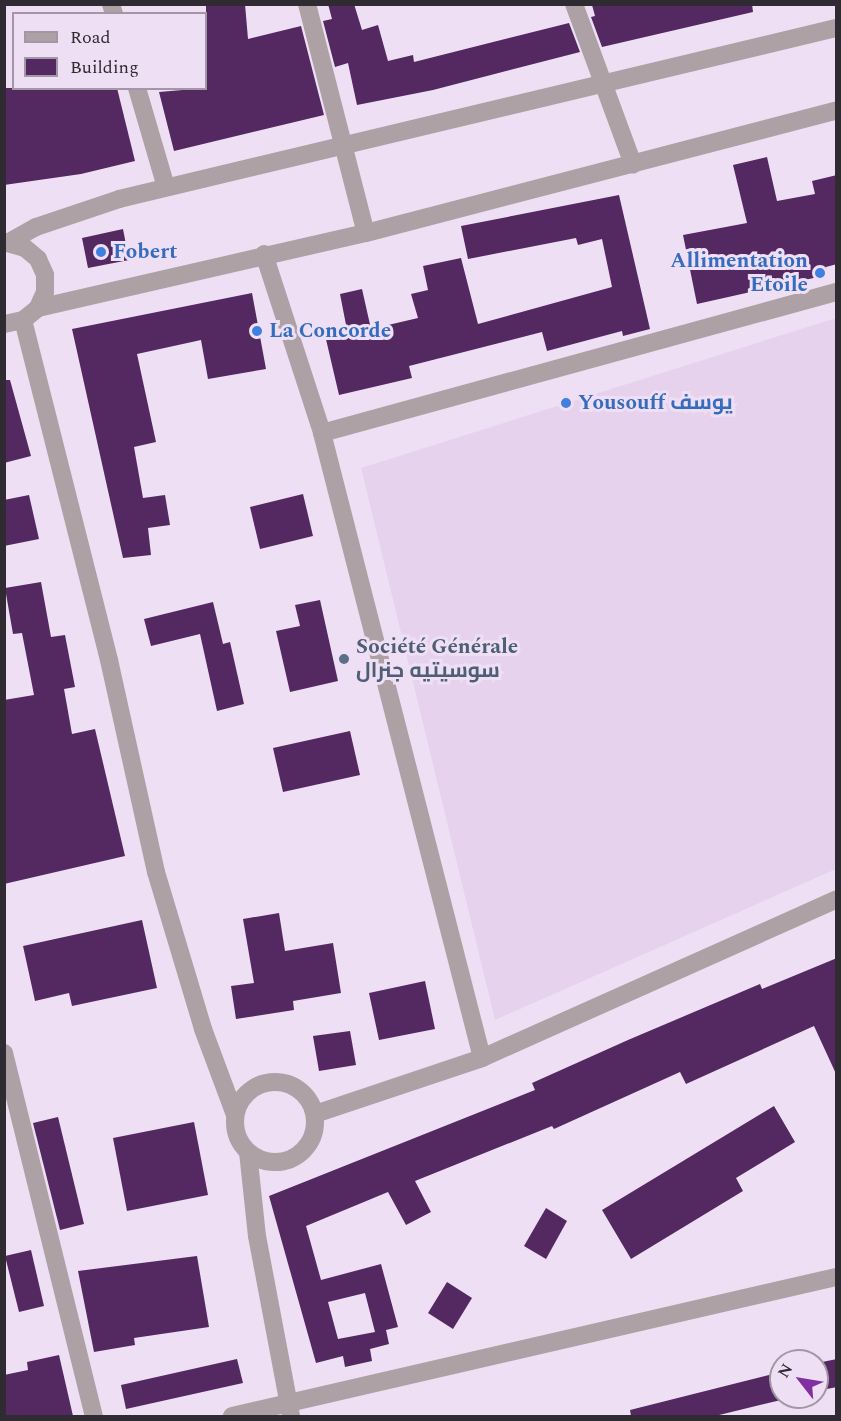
<!DOCTYPE html>
<meta charset="utf-8">
<style>
body{margin:0}
#map{position:relative;width:841px;height:1421px;overflow:hidden;background:#efdff4;font-family:Spectral,Cairo,serif}
div>[style]{position:absolute}
.built>*{inset:0;background:#e7d2ee}
.building>*{inset:0;background:#542861}
.minor>*{height:18px;margin:-9px;padding:0 9px;transform-origin:9px;border-radius:9px;background:#ada1a5}
.minor>.ring{margin:-9px;padding:0;box-sizing:content-box;background:none;border:18px solid #ada1a5;border-radius:50%}
.dots>*{width:16px;height:16px;translate:-50% -50%;box-sizing:border-box;border:3px solid #efdff4;border-radius:50%}
span{translate:-50% -50%;white-space:nowrap;text-align:center;line-height:1.15;-webkit-text-stroke:6px #efdff4;paint-order:stroke}
.shop-label{font-size:21px;color:#366cbe;font-weight:700}
.left{translate:0 -50%;text-align:left}
.right{translate:-100% -50%;text-align:right}
.service-label{font-size:21px;color:#4e5e75;font-weight:700}
.frame{position:absolute;inset:0;border:6px solid #302a32;pointer-events:none}
.legend{position:absolute;left:12px;top:12px;width:195px;height:78px;box-sizing:border-box;background:#efdff4;border:2px solid #a397a6;margin:0;padding:8px 10px;list-style:none;font-size:18px;color:#302a32}
.legend li{display:flex;align-items:center;gap:12px;height:30px}
.legend b{width:30px;border:2px solid #a397a6}
.north{position:absolute;left:769px;top:1349px;width:60px;height:60px;box-sizing:border-box;background:#efdff4;border:2px solid #a397a6;border-radius:50%;rotate:301deg;font-size:16px;font-weight:700;line-height:24px;text-align:center;color:#302a32}
.north::after{content:'';display:block;margin:auto;width:21px;height:27px;background:#8030a0;clip-path:polygon(50% 0,100% 100%,50% 72%,0 100%)}
</style>
<div id="map">
<div class="built">
<div style="clip-path:polygon(836px 318px,836px 869px,495px 1020px,361px 468px)"></div>
</div>
<div class="building">
<div style="clip-path:polygon(206px 4px,245px 4px,248px 39px,301px 26px,324px 115px,174px 151px,159px 92px,206px 88px)"></div>
<div style="clip-path:polygon(328px 4px,354px 4px,362px 30px,378px 25px,388px 61px,413px 55px,414px 62px,569px 23px,580px 52px,433px 90px,357px 105px,348px 63px,335px 67px,323px 21px,332px 19px)"></div>
<div style="clip-path:polygon(752px 4px,753px 12px,602px 47px,591px 17px,595px 16px,592px 5px)"></div>
<div style="clip-path:polygon(4px 88px,117px 88px,135px 161px,81px 174px,4px 185px)"></div>
<div style="clip-path:polygon(767px 157px,777px 201px,815px 194px,812px 181px,837px 175px,837px 264px,826px 267px,827px 275px,697px 304px,683px 235px,747px 223px,733px 165px)"></div>
<div style="clip-path:polygon(619px 195px,650px 329px,623px 336px,622px 331px,547px 351px,542px 332px,409px 366px,412px 378px,339px 395px,325px 335px,347px 330px,340px 294px,362px 289px,371px 329px,418px 318px,411px 294px,428px 290px,423px 266px,461px 258px,478px 324px,612px 287px,602px 239px,578px 245px,576px 238px,468px 259px,461px 226px)"></div>
<div style="clip-path:polygon(123px 229px,129px 260px,88px 268px,82px 238px)"></div>
<div style="clip-path:polygon(252px 293px,266px 369px,208px 379px,201px 340px,137px 354px,156px 442px,134px 447px,143px 498px,165px 495px,170px 525px,148px 528px,151px 555px,123px 558px,72px 329px)"></div>
<div style="clip-path:polygon(4px 380px,10px 380px,31px 456px,4px 463px)"></div>
<div style="clip-path:polygon(303px 494px,313px 536px,260px 549px,250px 507px)"></div>
<div style="clip-path:polygon(29px 495px,39px 539px,4px 546px,4px 500px)"></div>
<div style="clip-path:polygon(41px 582px,51px 637px,65px 635px,75px 687px,64px 689px,72px 734px,95px 729px,125px 856px,4px 884px,4px 700px,34px 695px,22px 633px,13px 634px,5px 588px)"></div>
<div style="clip-path:polygon(320px 600px,338px 681px,290px 692px,276px 631px,300px 626px,295px 605px)"></div>
<div style="clip-path:polygon(213px 602px,223px 644px,230px 642px,244px 704px,217px 711px,200px 634px,151px 646px,144px 619px)"></div>
<div style="clip-path:polygon(350px 731px,360px 775px,283px 792px,273px 748px)"></div>
<div style="clip-path:polygon(279px 913px,285px 951px,333px 943px,341px 993px,293px 1001px,294px 1010px,236px 1019px,231px 986px,254px 983px,243px 919px)"></div>
<div style="clip-path:polygon(142px 920px,157px 988px,72px 1006px,69px 993px,35px 1001px,23px 946px)"></div>
<div style="clip-path:polygon(evenodd,837px 958px,837px 1076px,814px 1026px,686px 1084px,680px 1072px,554px 1129px,552px 1126px,415px 1181px,431px 1212px,406px 1225px,388px 1192px,306px 1226px,321px 1280px,381px 1264px,398px 1327px,386px 1330px,389px 1344px,370px 1349px,372px 1361px,345px 1367px,343px 1356px,316px 1363px,269px 1196px,535px 1090px,532px 1083px,628px 1040px,760px 984px,762px 989px,837px 958px,365px 1293px,375px 1332px,338px 1339px,328px 1302px,365px 1293px)"></div>
<div style="clip-path:polygon(425px 981px,435px 1029px,379px 1040px,369px 993px)"></div>
<div style="clip-path:polygon(350px 1031px,356px 1065px,319px 1071px,313px 1036px)"></div>
<div style="clip-path:polygon(774px 1106px,795px 1142px,736px 1178px,743px 1191px,631px 1259px,602px 1210px)"></div>
<div style="clip-path:polygon(58px 1117px,84px 1224px,60px 1230px,33px 1123px)"></div>
<div style="clip-path:polygon(194px 1122px,208px 1195px,127px 1211px,113px 1138px)"></div>
<div style="clip-path:polygon(546px 1208px,567px 1221px,546px 1259px,524px 1246px)"></div>
<div style="clip-path:polygon(31px 1250px,44px 1306px,19px 1312px,5px 1256px)"></div>
<div style="clip-path:polygon(197px 1256px,209px 1327px,134px 1338px,135px 1345px,94px 1352px,78px 1271px)"></div>
<div style="clip-path:polygon(447px 1282px,472px 1298px,453px 1329px,428px 1313px)"></div>
<div style="clip-path:polygon(59px 1355px,73px 1416px,4px 1416px,4px 1375px,28px 1370px,27px 1362px)"></div>
<div style="clip-path:polygon(237px 1359px,243px 1383px,126px 1409px,121px 1385px)"></div>
<div style="clip-path:polygon(837px 1359px,837px 1387px,817px 1391px,817px 1363px)"></div>
<div style="clip-path:polygon(781px 1372px,781px 1400px,715px 1416px,631px 1416px,630px 1410px)"></div>
</div>
<div class="minor">
<div style="left:111px;top:4px;width:10px;rotate:73deg"></div>
<div style="left:307px;top:4px;width:236px;rotate:75.6deg"></div>
<div style="left:574px;top:4px;width:171px;rotate:69.8deg"></div>
<div style="left:137px;top:88px;width:103px;rotate:73.7deg"></div>
<div style="left:4px;top:242px;width:22px;rotate:16deg"></div>
<div style="left:25px;top:248px;width:17px;rotate:40deg"></div>
<div style="left:38px;top:259px;width:17px;rotate:66deg"></div>
<div style="left:45px;top:275px;width:17px;rotate:90deg"></div>
<div style="left:45px;top:292px;width:17px;rotate:114deg"></div>
<div style="left:38px;top:308px;width:19px;rotate:141deg"></div>
<div style="left:23px;top:320px;width:19px;rotate:168deg"></div>
<div style="left:9px;top:242px;width:31px;rotate:-29deg"></div>
<div style="left:36px;top:227px;width:88px;rotate:-18.6deg"></div>
<div style="left:119px;top:199px;width:737px;rotate:-13.41deg"></div>
<div style="left:264px;top:254px;width:188px;rotate:72deg"></div>
<div style="left:322px;top:433px;width:645px;rotate:75.64deg"></div>
<div style="left:38px;top:308px;width:336px;rotate:-12.9deg"></div>
<div style="left:366px;top:233px;width:486px;rotate:-14.6deg"></div>
<div style="left:23px;top:320px;width:351px;rotate:75.8deg"></div>
<div style="left:109px;top:660px;width:217px;rotate:77.5deg"></div>
<div style="left:156px;top:872px;width:164px;rotate:73.3deg"></div>
<div style="left:203px;top:1029px;width:92px;rotate:69.6deg"></div>
<div style="left:322px;top:433px;width:533px;rotate:-15.34deg"></div>
<div style="left:4px;top:1053px;width:374px;rotate:76.1deg"></div>
<div class="ring" style="left:235px;top:1082px;width:62px;height:62px"></div>
<div style="left:315px;top:1114px;width:176px;rotate:-18.5deg"></div>
<div style="left:482px;top:1058px;width:388px;rotate:-24.1deg"></div>
<div style="left:248px;top:1152px;width:84px;rotate:83.9deg"></div>
<div style="left:257px;top:1236px;width:183px;rotate:79.3deg"></div>
<div style="left:232px;top:1416px;width:620px;rotate:-12.96deg"></div>
</div>
<div class="dots">
<div style="left:101px;top:252px;background:#3f7fe0"></div>
<div style="left:820px;top:273px;background:#3f7fe0"></div>
<div style="left:257px;top:331px;background:#3f7fe0"></div>
<div style="left:566px;top:403px;background:#3f7fe0"></div>
<div style="left:344px;top:659px;background:#5c6f8a"></div>
</div>
<div class="shop-label">
<span class="left" style="left:113px;top:252px">Fobert</span>
<span class="right" style="left:808px;top:273px">Allimentation<br>Etoile</span>
<span class="left" style="left:269px;top:331px">La Concorde</span>
<span class="left" style="left:578px;top:403px">Yousouff يوسف</span>
</div>
<div class="service-label">
<span class="left" style="left:356px;top:659px">Société Générale<br>سوسيتيه جنرال</span>
</div>
<div class="frame"></div>
<ul class="legend">
<li><b style="height:8px;background:#ada1a5"></b>Road</li>
<li><b style="height:16px;background:#542861"></b>Building</li>
</ul>
<div class="north">N</div>
</div>
